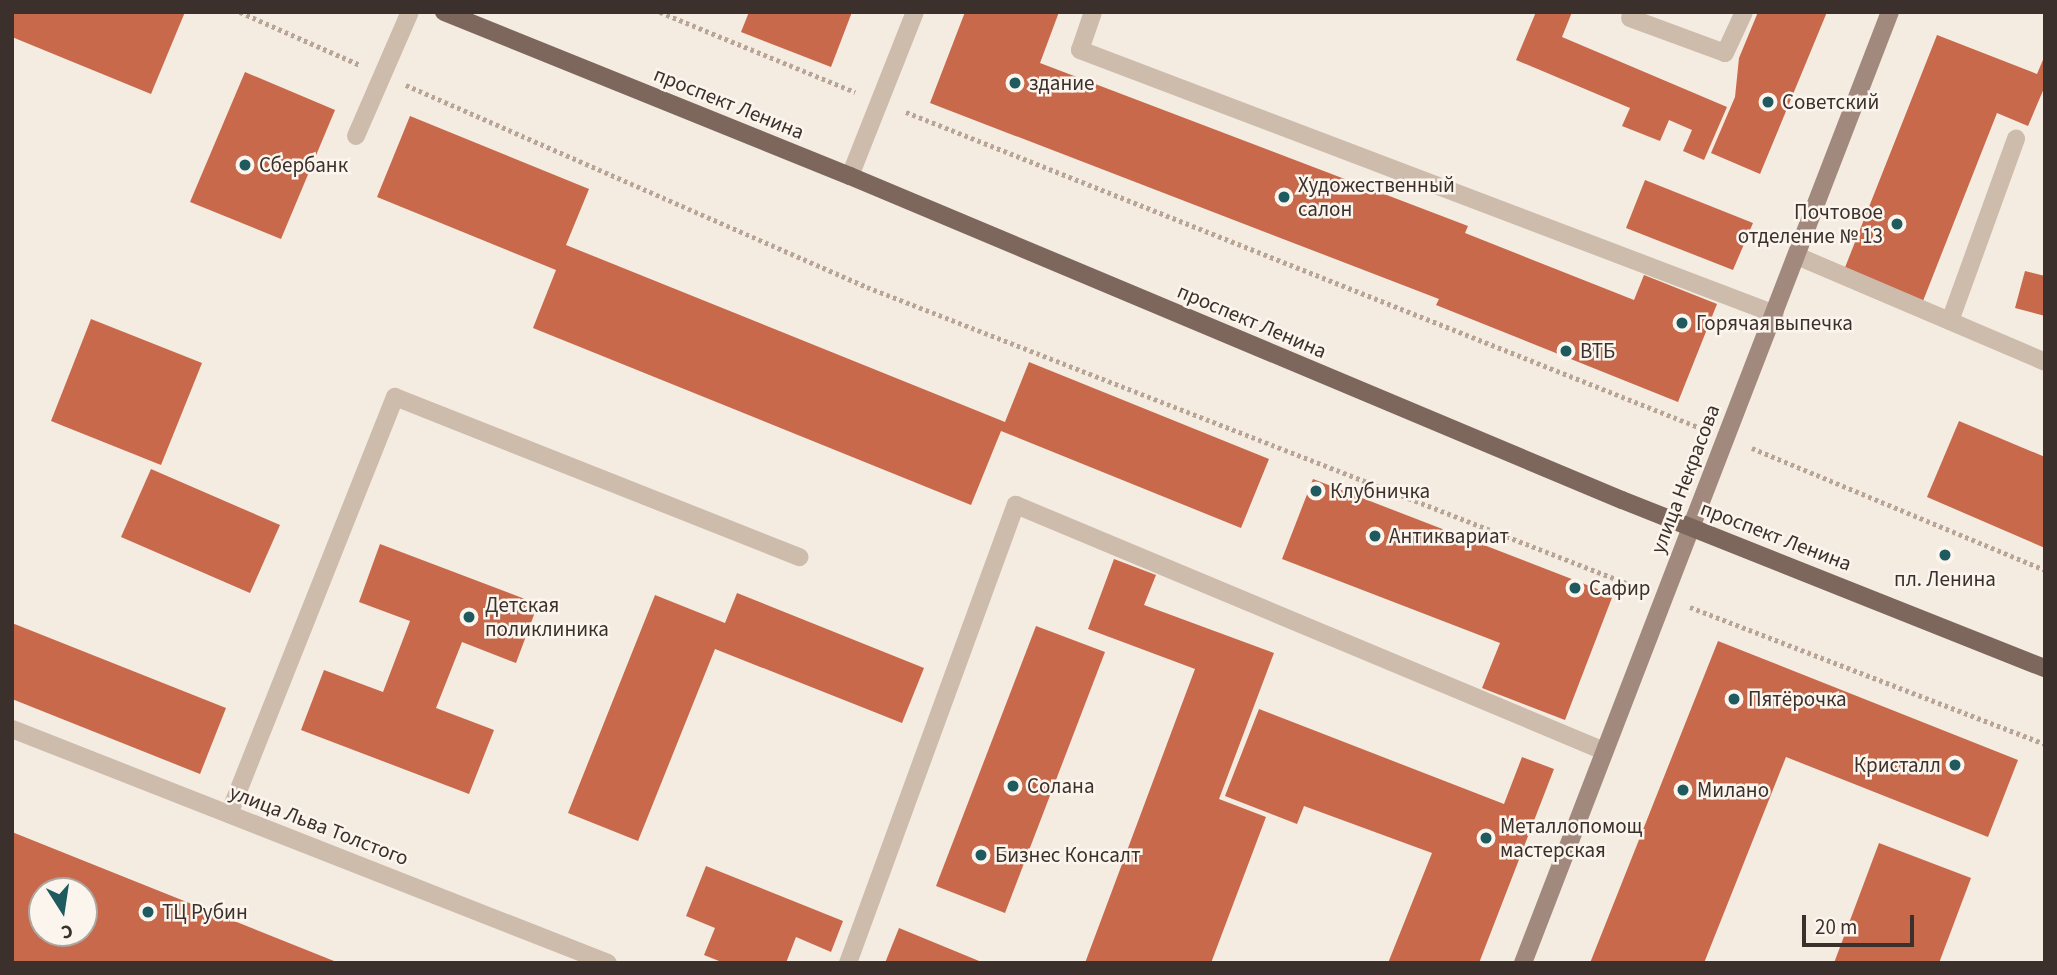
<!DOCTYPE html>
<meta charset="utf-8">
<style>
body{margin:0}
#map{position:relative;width:2057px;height:975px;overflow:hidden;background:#f4ebe1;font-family:"Source Sans 3",sans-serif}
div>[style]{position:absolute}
.building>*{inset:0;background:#c8694b}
.path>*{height:4.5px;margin-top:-2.25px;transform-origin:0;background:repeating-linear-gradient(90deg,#b9a596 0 3.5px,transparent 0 7px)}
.lane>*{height:18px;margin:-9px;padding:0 9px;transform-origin:9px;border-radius:9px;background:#cdbbac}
.street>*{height:18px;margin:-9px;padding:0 9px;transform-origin:9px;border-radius:9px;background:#cdbbac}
.secondary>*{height:18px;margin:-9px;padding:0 9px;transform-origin:9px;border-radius:9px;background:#a18a7d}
.primary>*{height:18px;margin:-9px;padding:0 9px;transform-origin:9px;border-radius:9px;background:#7d675c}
.dots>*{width:19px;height:19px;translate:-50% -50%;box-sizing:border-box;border:4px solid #fbf5ee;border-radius:50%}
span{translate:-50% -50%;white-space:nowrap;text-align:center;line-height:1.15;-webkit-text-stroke:5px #fbf5ee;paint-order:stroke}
.poi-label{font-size:21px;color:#3b302b}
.left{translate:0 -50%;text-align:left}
.right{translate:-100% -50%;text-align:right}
.street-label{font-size:21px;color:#3b302b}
.frame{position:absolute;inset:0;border:14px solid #3b302b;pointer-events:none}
.north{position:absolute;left:28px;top:877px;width:70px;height:70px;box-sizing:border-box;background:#fbf5ee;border:2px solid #aea6a0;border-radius:50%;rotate:168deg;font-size:19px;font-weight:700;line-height:28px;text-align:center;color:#3b302b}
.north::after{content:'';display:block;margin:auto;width:24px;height:32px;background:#1f5a5e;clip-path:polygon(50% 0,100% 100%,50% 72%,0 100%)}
.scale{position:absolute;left:1802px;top:915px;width:112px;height:32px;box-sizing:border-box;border:4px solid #3b302b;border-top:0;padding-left:9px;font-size:21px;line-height:24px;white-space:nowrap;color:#3b302b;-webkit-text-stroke:5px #fbf5ee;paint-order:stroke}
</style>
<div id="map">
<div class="building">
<div style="clip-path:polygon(12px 12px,185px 12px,151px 94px,12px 37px)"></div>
<div style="clip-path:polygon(749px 12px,852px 12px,831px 67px,741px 32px)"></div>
<div style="clip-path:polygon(965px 12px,1059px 12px,1040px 63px,1468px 226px,1465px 233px,1634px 300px,1644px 275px,1717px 304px,1678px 402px,1436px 305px,1439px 299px,930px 103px)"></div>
<div style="clip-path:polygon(1536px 12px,1572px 12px,1562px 37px,1727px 107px,1704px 160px,1683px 151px,1692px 130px,1669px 120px,1660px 141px,1622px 126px,1630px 108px,1516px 60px)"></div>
<div style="clip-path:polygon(1758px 12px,1827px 12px,1760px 174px,1711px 153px,1735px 97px,1739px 58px)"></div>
<div style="clip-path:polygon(1937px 35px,2037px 74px,2045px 55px,2045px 86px,2028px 126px,1997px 113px,1923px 301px,1844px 270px)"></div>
<div style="clip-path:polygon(245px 72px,335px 110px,281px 239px,190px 202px)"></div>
<div style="clip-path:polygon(410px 116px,589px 189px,566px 245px,1005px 422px,1029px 362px,1269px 459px,1241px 528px,1001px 431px,971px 505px,533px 328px,556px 270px,377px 197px)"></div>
<div style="clip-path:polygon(1645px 180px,1753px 223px,1733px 270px,1626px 228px)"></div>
<div style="clip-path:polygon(2025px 271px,2045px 276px,2045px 316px,2015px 308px)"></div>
<div style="clip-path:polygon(91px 319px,202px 363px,161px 465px,51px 421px)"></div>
<div style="clip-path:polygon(1959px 421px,2045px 457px,2045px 548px,1927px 497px)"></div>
<div style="clip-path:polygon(151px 469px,280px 525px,250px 593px,121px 537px)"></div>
<div style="clip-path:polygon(1313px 479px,1613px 595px,1565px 720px,1482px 688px,1500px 643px,1282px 559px)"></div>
<div style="clip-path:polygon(380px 544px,538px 604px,516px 663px,462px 642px,436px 708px,494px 730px,469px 794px,301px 730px,324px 670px,383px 692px,410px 621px,359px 602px)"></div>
<div style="clip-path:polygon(1114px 559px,1156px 575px,1144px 605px,1274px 653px,1219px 799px,1266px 817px,1211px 963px,1085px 963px,1195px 669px,1088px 629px)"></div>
<div style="clip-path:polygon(737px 593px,924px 668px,902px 723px,715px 649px,638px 841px,568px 813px,655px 595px,725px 623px)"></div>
<div style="clip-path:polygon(12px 623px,226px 708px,200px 774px,12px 699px)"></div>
<div style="clip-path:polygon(1036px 626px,1105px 652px,1005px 913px,936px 886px)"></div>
<div style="clip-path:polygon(1718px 641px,2018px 760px,1988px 837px,1786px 757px,1704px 963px,1590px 963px)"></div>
<div style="clip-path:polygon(1259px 709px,1504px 804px,1522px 757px,1554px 769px,1479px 963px,1388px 963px,1432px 853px,1304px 806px,1297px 824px,1225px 796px)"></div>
<div style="clip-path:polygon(evenodd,12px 832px,339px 963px,12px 963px,12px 832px,42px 891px,84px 891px,84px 933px,42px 933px,42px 891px)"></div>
<div style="clip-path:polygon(1879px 843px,1971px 878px,1939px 963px,1834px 963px)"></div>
<div style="clip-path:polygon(706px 866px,843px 921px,831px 952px,796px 937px,786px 963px,724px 963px,704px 955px,715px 928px,686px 916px)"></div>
<div style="clip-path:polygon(899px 928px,984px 963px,885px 963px)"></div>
</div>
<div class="path">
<div style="left:240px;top:12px;width:131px;rotate:23.8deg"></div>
<div style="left:660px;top:12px;width:211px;rotate:22.3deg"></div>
<div style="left:406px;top:85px;width:503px;rotate:23.66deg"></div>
<div style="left:867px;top:287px;width:829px;rotate:21.3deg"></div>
<div style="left:906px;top:112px;width:856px;rotate:21.68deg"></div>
<div style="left:1752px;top:448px;width:317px;rotate:22.6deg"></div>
<div style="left:1690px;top:607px;width:381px;rotate:21.1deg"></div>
</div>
<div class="lane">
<div style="left:1093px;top:12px;width:40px;rotate:108.9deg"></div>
<div style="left:1080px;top:50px;width:743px;rotate:20.8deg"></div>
<div style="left:1630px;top:18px;width:101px;rotate:20.2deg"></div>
<div style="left:1725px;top:53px;width:45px;rotate:-65.1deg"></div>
<div style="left:356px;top:136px;width:135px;rotate:-66.5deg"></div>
<div style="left:1797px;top:256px;width:270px;rotate:23.1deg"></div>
<div style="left:1950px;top:321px;width:194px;rotate:-70.1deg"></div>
<div style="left:229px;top:814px;width:449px;rotate:-68.3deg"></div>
<div style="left:395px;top:397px;width:435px;rotate:21.6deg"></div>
<div style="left:848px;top:963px;width:488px;rotate:-69.9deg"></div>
<div style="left:1016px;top:505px;width:637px;rotate:22.7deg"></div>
</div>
<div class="street">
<div style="left:850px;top:176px;width:176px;rotate:-68.4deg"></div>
<div style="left:12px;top:729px;width:640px;rotate:21.44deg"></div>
</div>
<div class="secondary">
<div style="left:1523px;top:963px;width:1019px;rotate:-68.9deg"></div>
</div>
<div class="primary">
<div style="left:444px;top:12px;width:438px;rotate:22deg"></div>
<div style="left:850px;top:176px;width:837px;rotate:22.77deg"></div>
<div style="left:1622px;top:500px;width:455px;rotate:21.7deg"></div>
</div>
<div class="dots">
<div style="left:1015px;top:83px;background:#1f5a5e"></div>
<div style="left:1768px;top:102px;background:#1f5a5e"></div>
<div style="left:245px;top:165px;background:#1f5a5e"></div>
<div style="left:1284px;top:197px;background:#1f5a5e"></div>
<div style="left:1897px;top:224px;background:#1f5a5e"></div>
<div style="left:1682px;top:323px;background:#1f5a5e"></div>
<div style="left:1566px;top:351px;background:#1f5a5e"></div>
<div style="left:1316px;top:491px;background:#1f5a5e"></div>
<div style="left:1375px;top:536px;background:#1f5a5e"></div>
<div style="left:1945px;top:555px;background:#1f5a5e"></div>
<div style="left:1575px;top:588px;background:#1f5a5e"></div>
<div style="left:469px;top:617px;background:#1f5a5e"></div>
<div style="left:1734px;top:699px;background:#1f5a5e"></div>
<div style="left:1955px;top:765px;background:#1f5a5e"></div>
<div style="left:1013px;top:786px;background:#1f5a5e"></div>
<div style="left:1683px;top:790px;background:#1f5a5e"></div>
<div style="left:1486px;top:838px;background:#1f5a5e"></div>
<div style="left:981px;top:855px;background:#1f5a5e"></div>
<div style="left:148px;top:912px;background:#1f5a5e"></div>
</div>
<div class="poi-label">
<span class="left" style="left:1029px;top:83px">здание</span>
<span class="left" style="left:1782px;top:102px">Советский</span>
<span class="left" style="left:259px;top:165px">Сбербанк</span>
<span class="left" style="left:1298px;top:197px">Художественный<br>салон</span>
<span class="right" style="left:1883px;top:224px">Почтовое<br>отделение № 13</span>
<span class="left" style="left:1696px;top:323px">Горячая выпечка</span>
<span class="left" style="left:1580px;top:351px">ВТБ</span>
<span class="left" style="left:1330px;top:491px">Клубничка</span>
<span class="left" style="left:1389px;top:536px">Антиквариат</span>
<span style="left:1945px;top:579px">пл. Ленина</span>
<span class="left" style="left:1589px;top:588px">Сафир</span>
<span class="left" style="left:485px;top:617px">Детская<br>поликлиника</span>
<span class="left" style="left:1748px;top:699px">Пятёрочка</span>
<span class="right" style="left:1941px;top:765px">Кристалл</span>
<span class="left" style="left:1027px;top:786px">Солана</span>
<span class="left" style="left:1697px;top:790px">Милано</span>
<span class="left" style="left:1500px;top:838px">Металлопомощ<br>мастерская</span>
<span class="left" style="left:995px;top:855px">Бизнес Консалт</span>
<span class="left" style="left:162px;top:912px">ТЦ Рубин</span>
</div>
<div class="street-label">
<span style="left:729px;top:103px;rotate:22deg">проспект Ленина</span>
<span style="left:1252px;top:321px;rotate:23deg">проспект Ленина</span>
<span style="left:1685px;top:479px;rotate:-69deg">улица Некрасова</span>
<span style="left:1776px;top:536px;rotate:21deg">проспект Ленина</span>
<span style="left:319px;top:825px;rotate:21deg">улица Льва Толстого</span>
</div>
<div class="frame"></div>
<div class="north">С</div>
<div class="scale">20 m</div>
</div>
